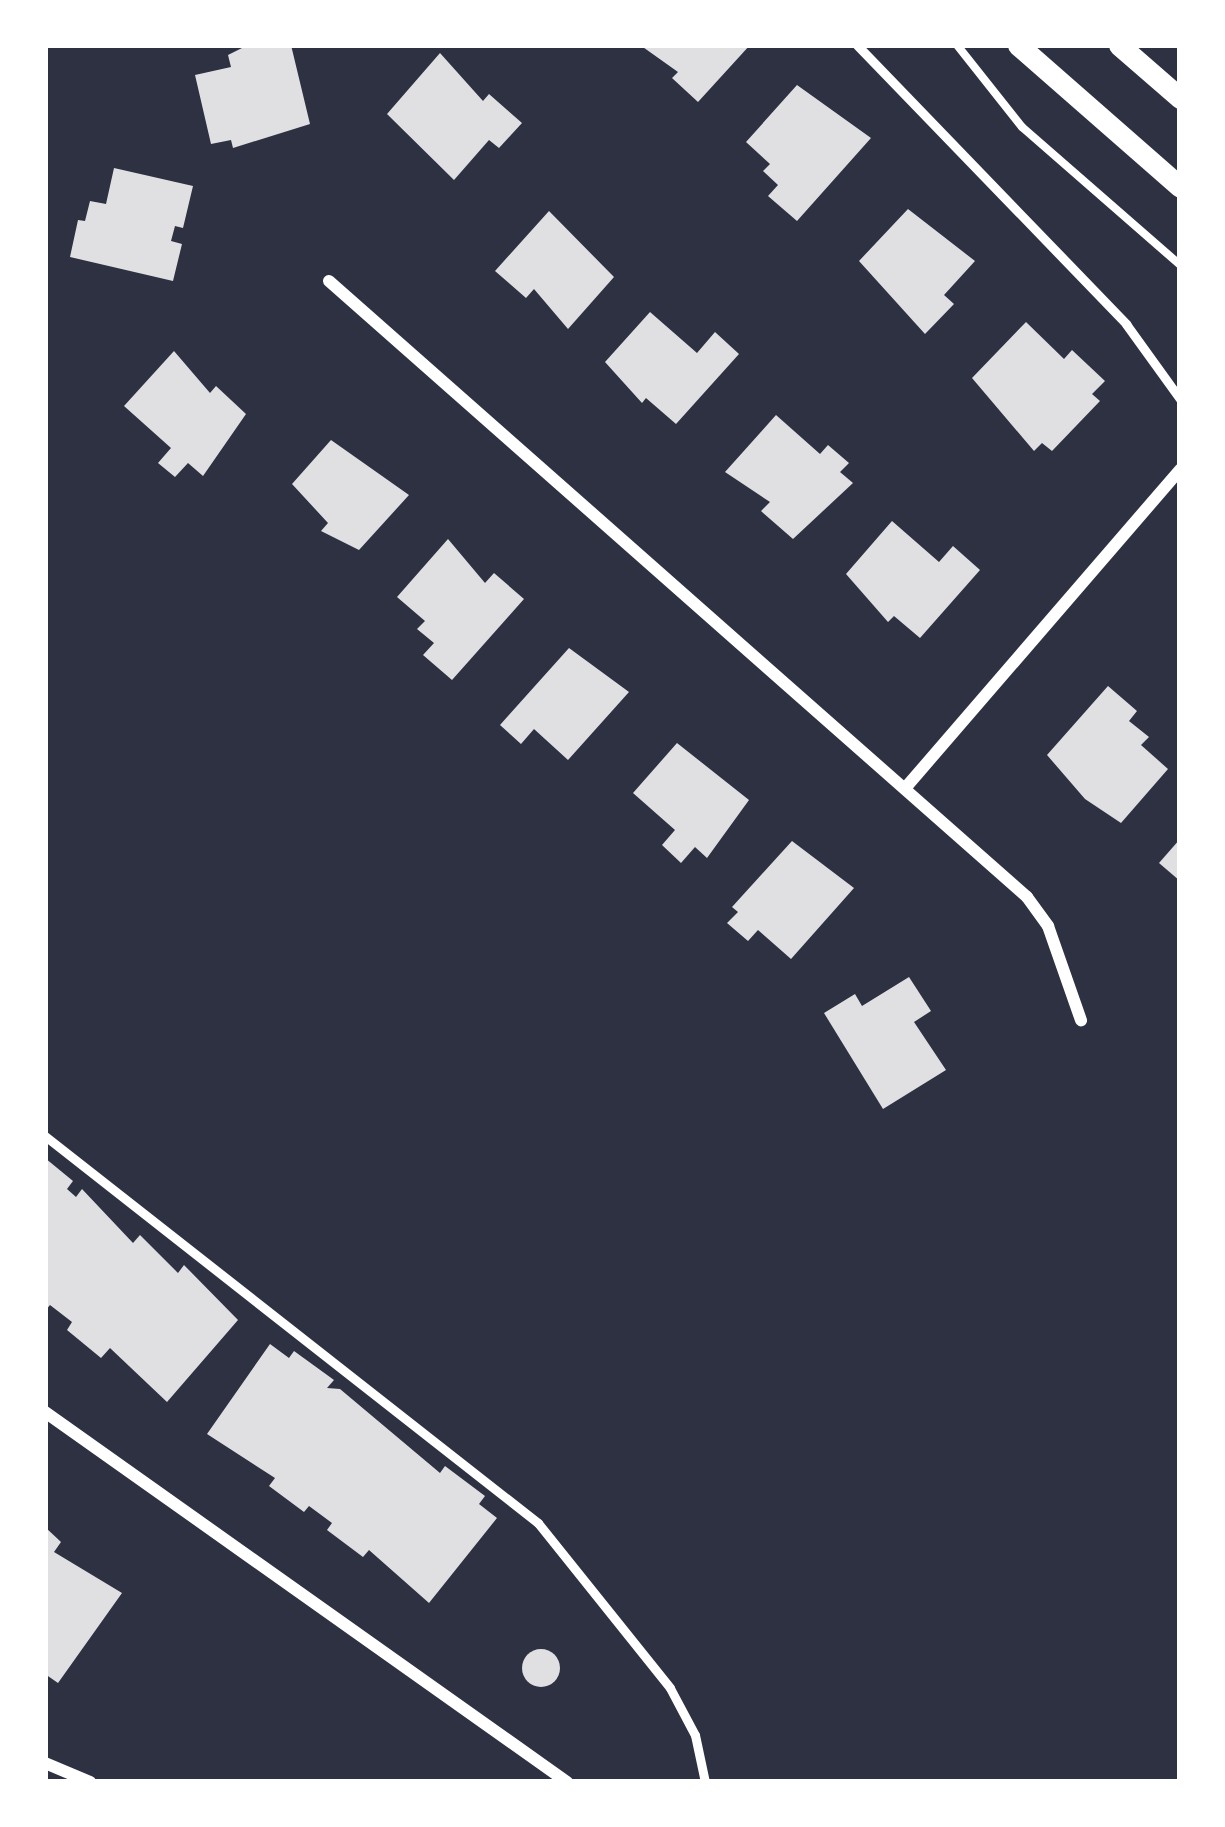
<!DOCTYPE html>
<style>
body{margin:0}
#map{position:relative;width:1225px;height:1827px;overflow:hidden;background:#2d3142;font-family:Montserrat,sans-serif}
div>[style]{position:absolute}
.building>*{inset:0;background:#e0e0e3}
.round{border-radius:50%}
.path>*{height:8px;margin:-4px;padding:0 4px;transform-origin:4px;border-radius:4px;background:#fff}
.service>*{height:9px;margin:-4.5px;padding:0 4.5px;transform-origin:4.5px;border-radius:4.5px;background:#fff}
.minor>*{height:12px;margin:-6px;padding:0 6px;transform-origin:6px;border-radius:6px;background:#fff}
.tertiary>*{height:21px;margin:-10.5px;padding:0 10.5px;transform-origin:10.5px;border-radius:10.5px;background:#fff}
span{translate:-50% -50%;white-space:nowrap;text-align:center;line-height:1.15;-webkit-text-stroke:9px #fff;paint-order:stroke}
.frame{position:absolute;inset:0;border:48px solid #fff;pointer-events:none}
</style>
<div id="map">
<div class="building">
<div style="clip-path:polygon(248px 45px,291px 45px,310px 124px,233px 148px,231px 140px,211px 144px,195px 75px,231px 67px,228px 55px)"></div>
<div style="clip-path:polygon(640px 45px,750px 45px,698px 102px,672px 78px,678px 72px)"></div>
<div style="clip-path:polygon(440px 53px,483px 101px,489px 94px,522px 123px,499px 148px,489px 140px,454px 180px,387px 114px)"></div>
<div style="clip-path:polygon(797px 85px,871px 138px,797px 221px,768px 196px,778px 185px,763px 171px,770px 164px,746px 142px)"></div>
<div style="clip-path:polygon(114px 168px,193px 186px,183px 228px,175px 226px,171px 241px,182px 244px,173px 281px,70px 257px,78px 220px,85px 221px,90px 201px,106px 204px)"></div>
<div style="clip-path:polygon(908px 209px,975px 261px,944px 295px,954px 304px,925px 334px,859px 261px)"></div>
<div style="clip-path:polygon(549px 211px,614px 277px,568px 329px,534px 289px,526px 298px,495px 271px)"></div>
<div style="clip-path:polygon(650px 312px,697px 353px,715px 332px,739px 354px,676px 424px,646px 398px,642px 403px,605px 362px)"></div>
<div style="clip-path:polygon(1026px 322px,1064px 359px,1072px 350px,1105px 381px,1092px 394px,1100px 401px,1052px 451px,1042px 443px,1034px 451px,972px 378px)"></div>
<div style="clip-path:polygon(174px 351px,210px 393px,216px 386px,246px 414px,203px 476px,188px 463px,175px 477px,158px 463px,171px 448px,124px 406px)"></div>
<div style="clip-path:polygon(776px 415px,820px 454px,828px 445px,849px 463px,840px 472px,853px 483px,793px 539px,761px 511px,770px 502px,725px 472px)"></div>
<div style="clip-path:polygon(331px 440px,409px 495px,359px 550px,321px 531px,328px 523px,292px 484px)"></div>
<div style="clip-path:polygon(892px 521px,939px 562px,953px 546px,980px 570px,920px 638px,894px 616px,888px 622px,846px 574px)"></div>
<div style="clip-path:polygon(448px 539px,485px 583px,494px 573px,524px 599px,452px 680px,423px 655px,434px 643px,417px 629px,425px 621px,397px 597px)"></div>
<div style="clip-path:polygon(569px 648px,629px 692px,568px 760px,534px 729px,521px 744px,500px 725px)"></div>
<div style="clip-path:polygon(1108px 686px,1137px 711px,1129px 721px,1149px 737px,1141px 745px,1168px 769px,1121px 823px,1085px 799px,1047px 755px)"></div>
<div style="clip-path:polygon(677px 743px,749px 800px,707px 858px,695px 847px,681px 863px,662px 845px,675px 830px,633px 793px)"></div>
<div style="clip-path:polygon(1180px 839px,1180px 881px,1159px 863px)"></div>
<div style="clip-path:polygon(792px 841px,854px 888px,791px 959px,758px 930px,748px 941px,727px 923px,738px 912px,732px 907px)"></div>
<div style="clip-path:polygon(909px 977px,931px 1011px,914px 1022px,946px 1070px,883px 1109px,824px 1013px,855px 994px,862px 1006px)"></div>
<div style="clip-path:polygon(45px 1158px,73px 1181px,67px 1189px,76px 1197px,82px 1189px,133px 1243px,140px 1235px,178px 1273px,184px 1265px,238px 1320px,167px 1402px,110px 1348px,101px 1358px,67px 1330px,72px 1322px,50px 1305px,45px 1311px)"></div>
<div style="clip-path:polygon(270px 1344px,289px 1358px,294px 1351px,334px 1380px,327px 1388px,340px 1389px,440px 1473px,445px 1466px,485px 1496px,479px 1504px,497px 1518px,429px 1603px,369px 1550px,363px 1557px,327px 1530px,332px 1523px,309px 1506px,304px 1512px,269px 1486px,275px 1478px,207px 1434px)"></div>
<div style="clip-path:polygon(45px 1527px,61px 1542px,54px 1552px,122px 1593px,58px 1683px,45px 1674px)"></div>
<div class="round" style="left:522px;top:1649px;width:38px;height:38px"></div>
</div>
<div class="path">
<div style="left:957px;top:45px;width:105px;rotate:51.6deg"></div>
<div style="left:1022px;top:127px;width:210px;rotate:41.1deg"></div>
</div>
<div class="service">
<div style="left:857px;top:45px;width:388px;rotate:46deg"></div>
<div style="left:1126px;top:324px;width:92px;rotate:54.2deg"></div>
<div style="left:45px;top:1136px;width:627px;rotate:38.13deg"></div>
<div style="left:538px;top:1523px;width:211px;rotate:51.3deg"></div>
<div style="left:670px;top:1688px;width:53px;rotate:62deg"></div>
<div style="left:695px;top:1735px;width:48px;rotate:78deg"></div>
</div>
<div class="minor">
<div style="left:329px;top:281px;width:931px;rotate:41.43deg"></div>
<div style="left:1027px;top:897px;width:36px;rotate:54deg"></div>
<div style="left:1048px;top:926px;width:100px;rotate:70.7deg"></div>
<div style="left:907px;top:786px;width:418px;rotate:-49.2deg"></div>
<div style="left:45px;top:1412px;width:640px;rotate:35.33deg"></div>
<div style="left:45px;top:1763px;width:49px;rotate:22.9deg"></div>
</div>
<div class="tertiary">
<div style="left:1018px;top:45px;width:215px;rotate:41.2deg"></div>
<div style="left:1119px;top:45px;width:81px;rotate:41deg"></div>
</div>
<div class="frame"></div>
</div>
